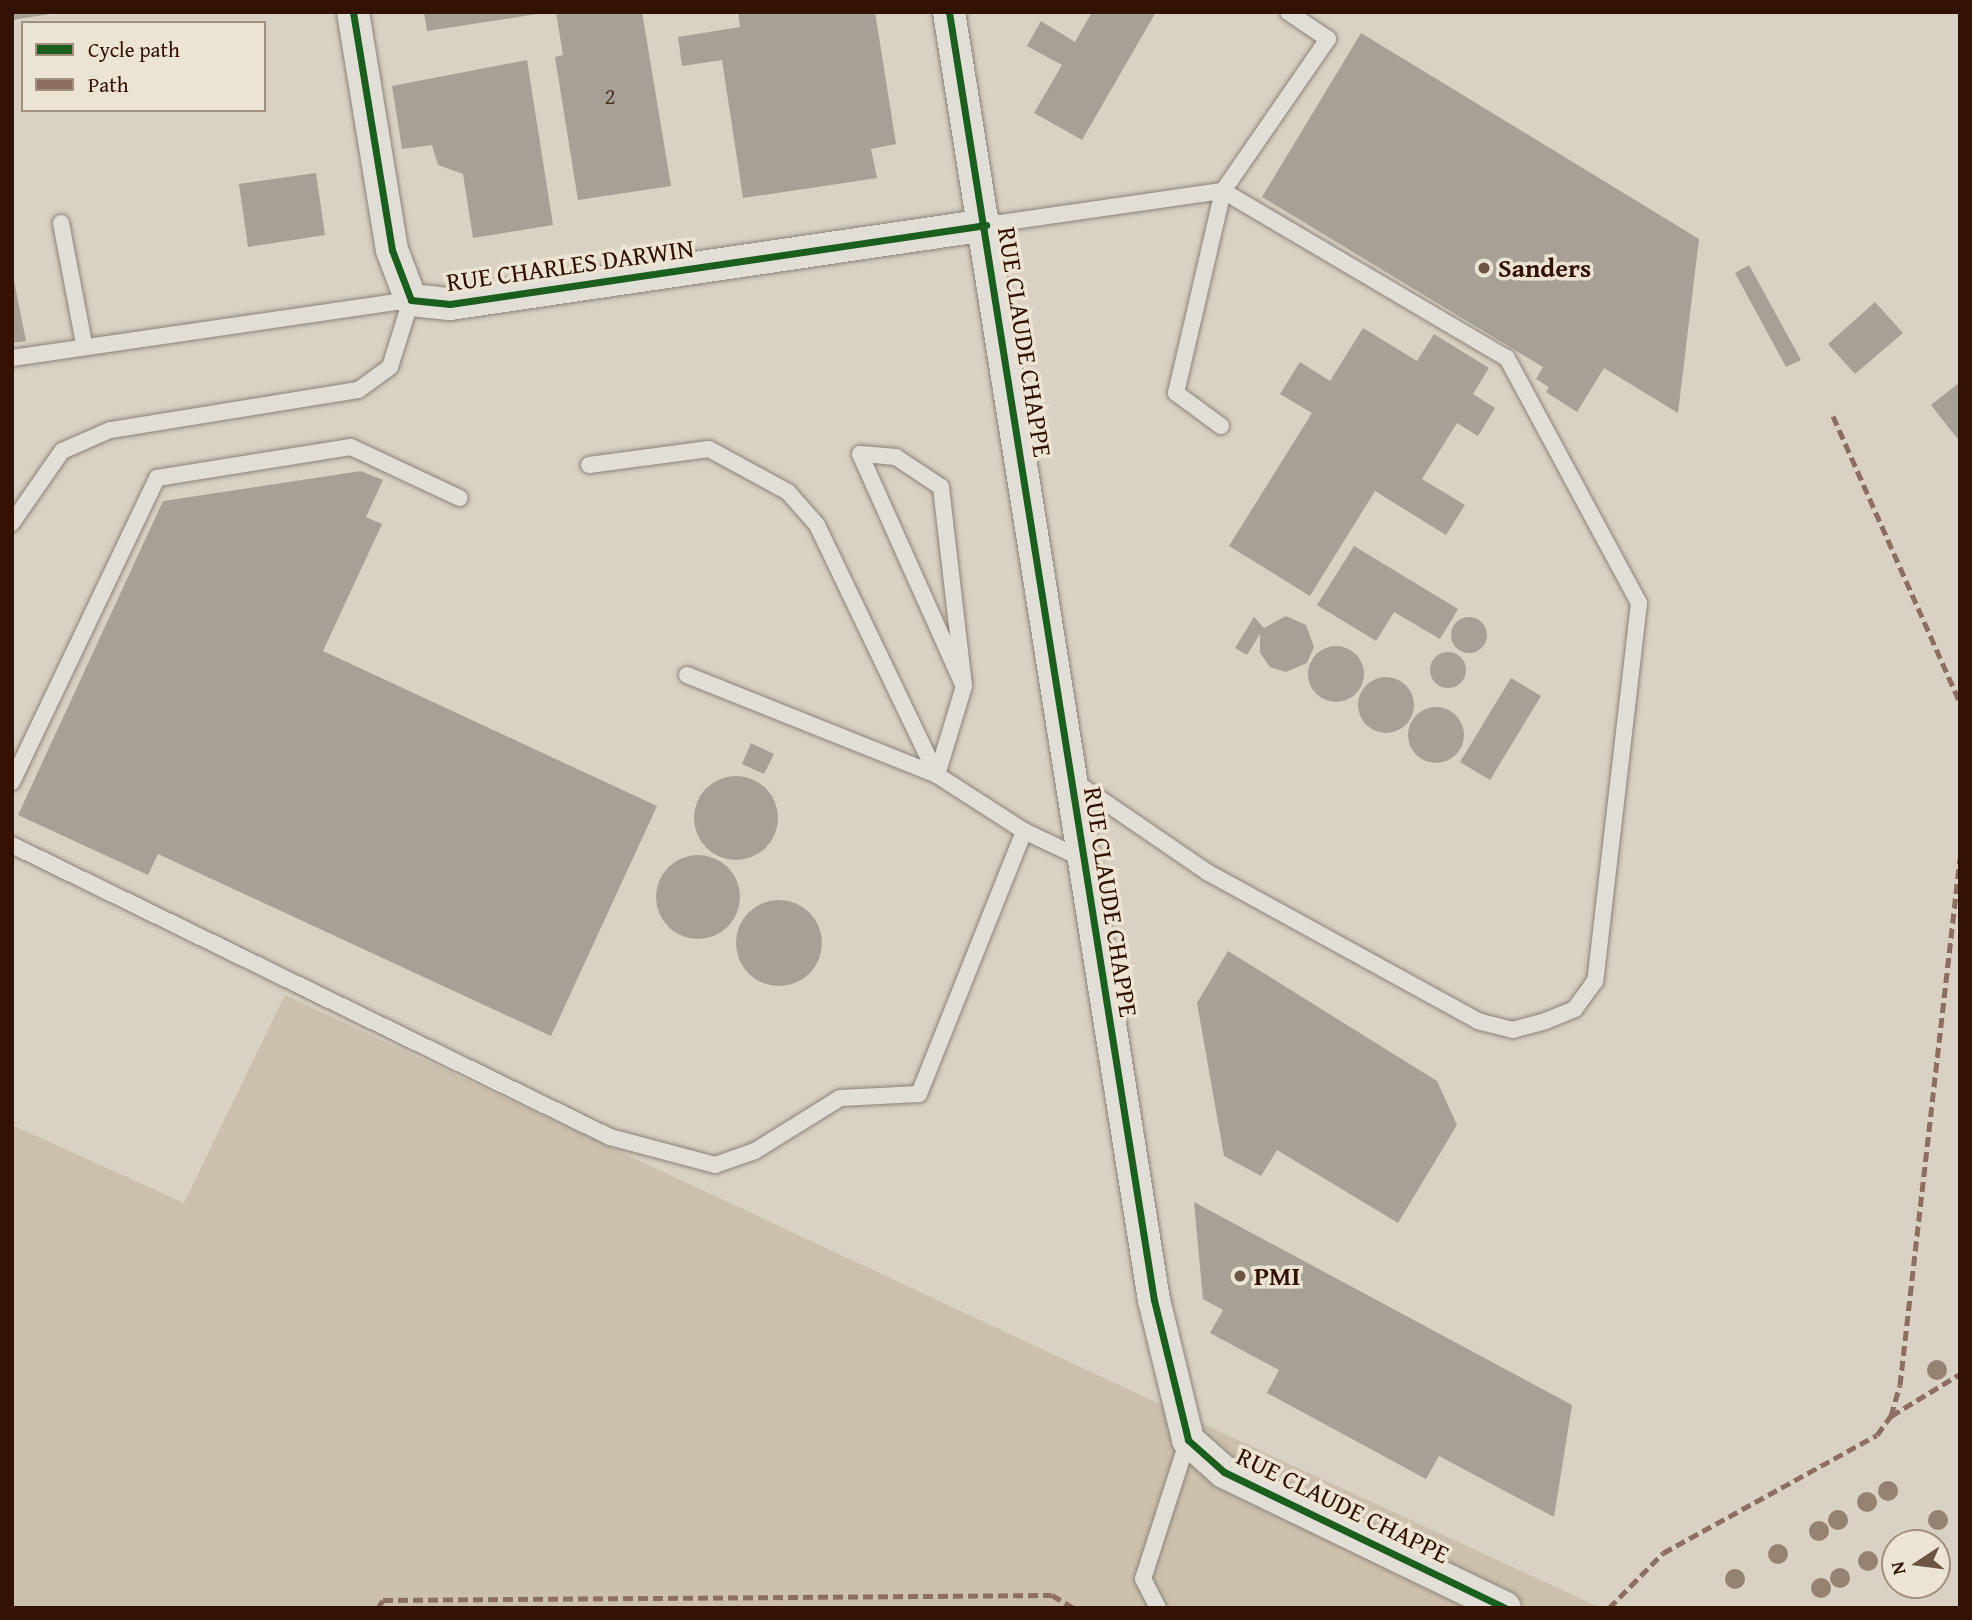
<!DOCTYPE html>
<style>
body{margin:0}
#map{position:relative;width:1972px;height:1620px;overflow:hidden;background:#d8d1c4;font-family:"Gentium Book Plus",serif}
div>[style]{position:absolute}
.green>*{inset:0;background:#ccc0ae}
.building>*{inset:0;background:#a6a096}
.round{border-radius:50%}
.roads{filter:drop-shadow(0 0 2px #8c847b) drop-shadow(0 0 2px #8c847b)}
.service>*{height:16px;margin:-8px;padding:0 8px;transform-origin:8px;border-radius:8px;background:#e1ded8}
.minor>*{height:32px;margin:-16px;padding:0 16px;transform-origin:16px;border-radius:16px;background:#e1ded8}
.quiet>*{height:5px;margin-top:-2.5px;transform-origin:0;background:repeating-linear-gradient(90deg,#8d6e63 0 10px,transparent 0 15px)}
.cycleway>*{height:7px;margin:-3.5px;padding:0 3.5px;transform-origin:3.5px;border-radius:3.5px;background:#1b5e20}
.trees>*{width:20px;height:20px;margin:-10px;border-radius:50%;background:#948273}
.dots>*{width:19px;height:19px;translate:-50% -50%;box-sizing:border-box;border:4px solid #ebe3d3;border-radius:50%}
span{translate:-50% -50%;white-space:nowrap;text-align:center;line-height:1.15;-webkit-text-stroke:7px #ebe3d3;paint-order:stroke}
.number-label{font-size:23px;color:#4e3626}
.number-label span{-webkit-text-stroke-width:0}
.street-label{font-size:26px;color:#311201}
.poi-label{font-size:26px;color:#311201;font-weight:700}
.left{translate:0 -50%;text-align:left}
.frame{position:absolute;inset:0;border:14px solid #311201;pointer-events:none}
.legend{position:absolute;left:21px;top:21px;width:245px;height:91px;box-sizing:border-box;background:#ebe3d3;border:2px solid #a18f7f;margin:0;padding:9px 12px;list-style:none;font-size:21px;color:#311201}
.legend li{display:flex;align-items:center;gap:14px;height:35px}
.legend b{width:35px;border:2px solid #a18f7f}
.north{position:absolute;left:1881px;top:1529px;width:70px;height:70px;box-sizing:border-box;background:#ebe3d3;border:2px solid #a18f7f;border-radius:50%;rotate:257deg;font-size:19px;font-weight:700;line-height:28px;text-align:center;color:#311201}
.north::after{content:'';display:block;margin:auto;width:24px;height:32px;background:#6b5545;clip-path:polygon(50% 0,100% 100%,50% 72%,0 100%)}
</style>
<div id="map">
<div class="green">
<div style="clip-path:polygon(285px 995px,1123px 1387px,1601px 1608px,12px 1608px,12px 1125px,184px 1203px)"></div>
</div>
<div class="building">
<div style="clip-path:polygon(12px 12px,50px 12px,50px 14px,12px 20px)"></div>
<div style="clip-path:polygon(424px 12px,537px 12px,537px 14px,427px 31px)"></div>
<div style="clip-path:polygon(556px 12px,642px 12px,671px 186px,578px 200px,555px 57px,563px 55px)"></div>
<div style="clip-path:polygon(738px 12px,875px 12px,896px 144px,871px 149px,877px 178px,743px 198px,722px 60px,682px 66px,678px 37px,740px 27px)"></div>
<div style="clip-path:polygon(1092px 12px,1156px 12px,1082px 140px,1034px 113px,1062px 65px,1027px 46px,1041px 21px,1075px 42px)"></div>
<div style="clip-path:polygon(1361px 33px,1699px 239px,1678px 413px,1604px 368px,1577px 412px,1546px 392px,1549px 387px,1536px 379px,1543px 367px,1262px 197px)"></div>
<div style="clip-path:polygon(527px 60px,553px 225px,473px 238px,463px 174px,438px 165px,432px 145px,402px 149px,392px 86px)"></div>
<div style="clip-path:polygon(316px 173px,325px 235px,248px 247px,239px 184px)"></div>
<div style="clip-path:polygon(1749px 265px,1801px 360px,1786px 367px,1735px 273px)"></div>
<div style="clip-path:polygon(12px 271px,26px 341px,12px 343px)"></div>
<div style="clip-path:polygon(1875px 302px,1903px 333px,1855px 374px,1828px 344px)"></div>
<div style="clip-path:polygon(1363px 328px,1417px 361px,1434px 334px,1489px 368px,1473px 394px,1495px 408px,1478px 436px,1457px 423px,1422px 479px,1465px 505px,1446px 535px,1375px 491px,1310px 596px,1229px 546px,1312px 413px,1280px 394px,1300px 362px,1330px 381px)"></div>
<div style="clip-path:polygon(1960px 382px,1960px 442px,1931px 405px)"></div>
<div style="clip-path:polygon(361px 471px,383px 480px,366px 517px,382px 524px,323px 651px,657px 806px,551px 1036px,158px 854px,148px 875px,18px 815px,163px 501px)"></div>
<div style="clip-path:polygon(1354px 546px,1458px 609px,1440px 639px,1394px 612px,1376px 641px,1317px 605px)"></div>
<div class="round" style="left:1451px;top:617px;width:36px;height:36px"></div>
<div style="clip-path:polygon(1254px 617px,1264px 628px,1286px 616px,1306px 625px,1314px 647px,1307px 663px,1286px 672px,1270px 667px,1260px 653px,1260px 634px,1247px 655px,1235px 648px)"></div>
<div class="round" style="left:1308px;top:646px;width:56px;height:56px"></div>
<div class="round" style="left:1430px;top:652px;width:36px;height:36px"></div>
<div class="round" style="left:1358px;top:677px;width:56px;height:56px"></div>
<div style="clip-path:polygon(1511px 678px,1541px 696px,1490px 780px,1460px 762px)"></div>
<div class="round" style="left:1408px;top:707px;width:56px;height:56px"></div>
<div style="clip-path:polygon(751px 743px,774px 754px,764px 774px,742px 764px)"></div>
<div class="round" style="left:694px;top:776px;width:84px;height:84px"></div>
<div class="round" style="left:656px;top:855px;width:84px;height:84px"></div>
<div class="round" style="left:736px;top:900px;width:86px;height:86px"></div>
<div style="clip-path:polygon(1228px 951px,1437px 1081px,1457px 1125px,1398px 1223px,1277px 1150px,1261px 1176px,1224px 1156px,1197px 1003px)"></div>
<div style="clip-path:polygon(1194px 1202px,1572px 1405px,1554px 1517px,1439px 1456px,1426px 1479px,1267px 1393px,1279px 1370px,1210px 1333px,1223px 1310px,1203px 1299px)"></div>
</div>
<div class="roads">
<div class="service">
<div style="left:61px;top:223px;width:123px;rotate:79.2deg"></div>
<div style="left:986px;top:225px;width:239px;rotate:-8.2deg"></div>
<div style="left:1223px;top:191px;width:329px;rotate:30.5deg"></div>
<div style="left:1507px;top:358px;width:278px;rotate:61.7deg"></div>
<div style="left:1639px;top:603px;width:381px;rotate:96.6deg"></div>
<div style="left:1595px;top:981px;width:34px;rotate:126deg"></div>
<div style="left:1575px;top:1009px;width:31px;rotate:158deg"></div>
<div style="left:1546px;top:1021px;width:34px;rotate:165deg"></div>
<div style="left:1513px;top:1030px;width:36px;rotate:-166deg"></div>
<div style="left:1478px;top:1021px;width:309px;rotate:-151.2deg"></div>
<div style="left:1207px;top:872px;width:165px;rotate:-145.6deg"></div>
<div style="left:12px;top:358px;width:403px;rotate:-8.3deg"></div>
<div style="left:411px;top:300px;width:70px;rotate:107.4deg"></div>
<div style="left:390px;top:367px;width:39px;rotate:144deg"></div>
<div style="left:358px;top:390px;width:251px;rotate:170.8deg"></div>
<div style="left:110px;top:430px;width:52px;rotate:156.4deg"></div>
<div style="left:62px;top:451px;width:88px;rotate:124.8deg"></div>
<div style="left:1221px;top:426px;width:56px;rotate:-143.7deg"></div>
<div style="left:1176px;top:393px;width:207px;rotate:-76.9deg"></div>
<div style="left:1223px;top:191px;width:185px;rotate:-55.4deg"></div>
<div style="left:1328px;top:39px;width:48px;rotate:-146deg"></div>
<div style="left:589px;top:465px;width:121px;rotate:-7.6deg"></div>
<div style="left:709px;top:449px;width:90px;rotate:28.6deg"></div>
<div style="left:788px;top:492px;width:44px;rotate:48.7deg"></div>
<div style="left:817px;top:525px;width:277px;rotate:64.4deg"></div>
<div style="left:687px;top:675px;width:269px;rotate:21.8deg"></div>
<div style="left:937px;top:775px;width:103px;rotate:32.8deg"></div>
<div style="left:1024px;top:831px;width:65px;rotate:25.4deg"></div>
<div style="left:937px;top:775px;width:93px;rotate:-73.1deg"></div>
<div style="left:964px;top:686px;width:200px;rotate:-96.6deg"></div>
<div style="left:941px;top:487px;width:54px;rotate:-146.3deg"></div>
<div style="left:896px;top:457px;width:36px;rotate:-175deg"></div>
<div style="left:860px;top:454px;width:254px;rotate:65.9deg"></div>
<div style="left:12px;top:782px;width:337px;rotate:-64.5deg"></div>
<div style="left:157px;top:478px;width:196px;rotate:-9.1deg"></div>
<div style="left:351px;top:447px;width:120px;rotate:25.1deg"></div>
<div style="left:12px;top:845px;width:665px;rotate:26.03deg"></div>
<div style="left:610px;top:1137px;width:109px;rotate:14.9deg"></div>
<div style="left:715px;top:1165px;width:42px;rotate:-19.3deg"></div>
<div style="left:755px;top:1151px;width:100px;rotate:-31.9deg"></div>
<div style="left:840px;top:1098px;width:79px;rotate:-2.9deg"></div>
<div style="left:919px;top:1094px;width:283px;rotate:-68.2deg"></div>
<div style="left:1158px;top:1608px;width:33px;rotate:-117deg"></div>
<div style="left:1143px;top:1579px;width:146px;rotate:-72.1deg"></div>
</div>
<div class="minor">
<div style="left:353px;top:12px;width:241px;rotate:80.7deg"></div>
<div style="left:392px;top:250px;width:53px;rotate:69.2deg"></div>
<div style="left:411px;top:300px;width:39px;rotate:6deg"></div>
<div style="left:450px;top:304px;width:542px;rotate:-8.38deg"></div>
<div style="left:949px;top:12px;width:1304px;rotate:80.96deg"></div>
<div style="left:1154px;top:1300px;width:144px;rotate:76.3deg"></div>
<div style="left:1188px;top:1440px;width:48px;rotate:41.6deg"></div>
<div style="left:1224px;top:1472px;width:312px;rotate:25.8deg"></div>
</div>
</div>
<div class="quiet">
<div style="left:1833px;top:416px;width:313px;rotate:66.1deg"></div>
<div style="left:1891px;top:1416px;width:81px;rotate:-31.3deg"></div>
<div style="left:378px;top:1608px;width:9px;rotate:-58deg"></div>
<div style="left:383px;top:1600px;width:669px;rotate:-0.43deg"></div>
<div style="left:1052px;top:1595px;width:26px;rotate:31deg"></div>
<div style="left:1609px;top:1608px;width:77px;rotate:-45.5deg"></div>
<div style="left:1663px;top:1553px;width:244px;rotate:-28.9deg"></div>
<div style="left:1877px;top:1435px;width:24px;rotate:-54deg"></div>
<div style="left:1891px;top:1416px;width:32px;rotate:-74deg"></div>
<div style="left:1900px;top:1385px;width:530px;rotate:-83.5deg"></div>
</div>
<div class="cycleway">
<div style="left:353px;top:12px;width:241px;rotate:80.7deg"></div>
<div style="left:392px;top:250px;width:53px;rotate:69.2deg"></div>
<div style="left:411px;top:300px;width:39px;rotate:6deg"></div>
<div style="left:450px;top:304px;width:542px;rotate:-8.38deg"></div>
<div style="left:949px;top:12px;width:1304px;rotate:80.96deg"></div>
<div style="left:1154px;top:1300px;width:144px;rotate:76.3deg"></div>
<div style="left:1188px;top:1440px;width:48px;rotate:41.6deg"></div>
<div style="left:1224px;top:1472px;width:312px;rotate:25.8deg"></div>
</div>
<div class="trees">
<div style="left:1937px;top:1370px"></div>
<div style="left:1888px;top:1491px"></div>
<div style="left:1867px;top:1502px"></div>
<div style="left:1838px;top:1520px"></div>
<div style="left:1938px;top:1520px"></div>
<div style="left:1819px;top:1531px"></div>
<div style="left:1778px;top:1554px"></div>
<div style="left:1868px;top:1561px"></div>
<div style="left:1840px;top:1578px"></div>
<div style="left:1735px;top:1579px"></div>
<div style="left:1821px;top:1588px"></div>
</div>
<div class="dots">
<div style="left:1484px;top:268px;background:#6b5545"></div>
<div style="left:1240px;top:1276px;background:#6b5545"></div>
</div>
<div class="number-label">
<span style="left:610px;top:96px">2</span>
</div>
<div class="street-label">
<span style="left:570px;top:265px;rotate:-8deg">RUE CHARLES DARWIN</span>
<span style="left:1025px;top:342px;rotate:81deg">RUE CLAUDE CHAPPE</span>
<span style="left:1111px;top:902px;rotate:81deg">RUE CLAUDE CHAPPE</span>
<span style="left:1343px;top:1505px;rotate:26deg">RUE CLAUDE CHAPPE</span>
</div>
<div class="poi-label">
<span class="left" style="left:1498px;top:268px">Sanders</span>
<span class="left" style="left:1254px;top:1276px">PMI</span>
</div>
<div class="frame"></div>
<ul class="legend">
<li><b style="height:9px;background:#1b5e20"></b>Cycle path</li>
<li><b style="height:9px;background:#8d6e63"></b>Path</li>
</ul>
<div class="north">N</div>
</div>
